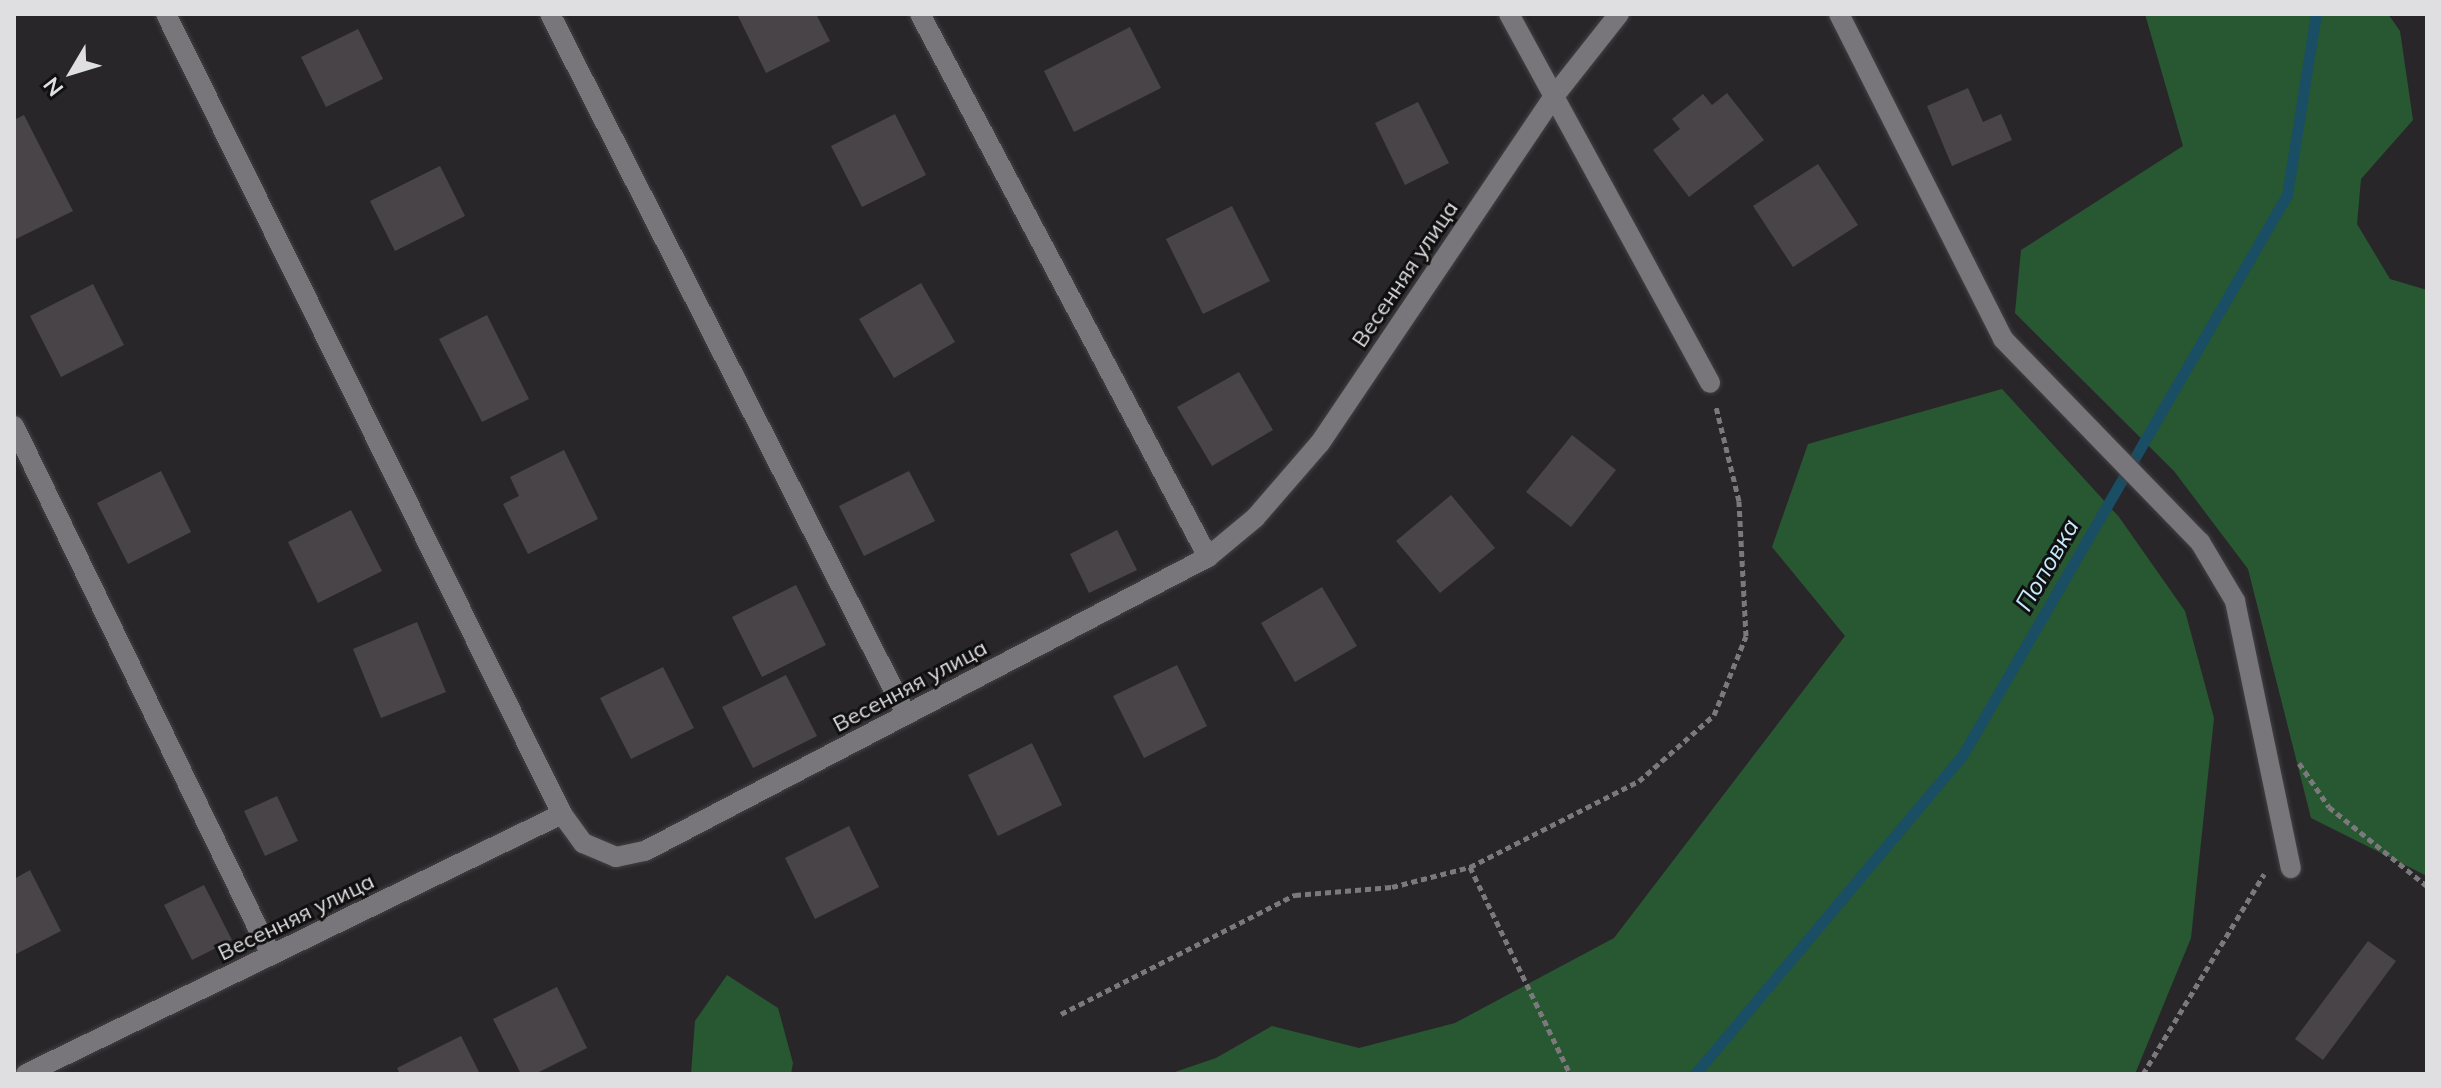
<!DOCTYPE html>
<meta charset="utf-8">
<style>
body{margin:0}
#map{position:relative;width:2441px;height:1088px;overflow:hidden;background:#29262a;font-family:Mulish,sans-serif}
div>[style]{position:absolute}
.forest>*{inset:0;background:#285832}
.stream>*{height:11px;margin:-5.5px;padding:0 5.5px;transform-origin:5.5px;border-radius:5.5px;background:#194e64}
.building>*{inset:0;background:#484447}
.path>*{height:5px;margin-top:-2.5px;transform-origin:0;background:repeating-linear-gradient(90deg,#7b797c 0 6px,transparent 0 10px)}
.roads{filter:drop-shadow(0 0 2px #424144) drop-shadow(0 0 2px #424144)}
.minor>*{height:20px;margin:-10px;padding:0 10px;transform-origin:10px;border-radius:10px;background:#79767b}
span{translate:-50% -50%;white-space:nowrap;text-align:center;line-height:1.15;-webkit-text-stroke:6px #111011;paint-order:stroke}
.street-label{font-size:22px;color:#dfdee0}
.water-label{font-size:24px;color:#c6eafb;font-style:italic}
.frame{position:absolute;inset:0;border:16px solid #dfdee0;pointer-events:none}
.north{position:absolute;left:32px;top:32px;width:80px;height:80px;-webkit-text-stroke:6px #111011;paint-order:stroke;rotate:232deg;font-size:22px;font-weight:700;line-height:32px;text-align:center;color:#dfdee0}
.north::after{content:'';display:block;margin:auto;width:28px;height:36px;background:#dfdee0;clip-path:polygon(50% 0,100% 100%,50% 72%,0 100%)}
</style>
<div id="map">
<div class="forest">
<div style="clip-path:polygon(2145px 14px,2388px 14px,2400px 31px,2413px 120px,2361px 179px,2357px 224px,2390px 279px,2427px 290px,2427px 876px,2311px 818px,2248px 569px,2174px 471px,2015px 313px,2021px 250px,2183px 146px)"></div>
<div style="clip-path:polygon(2002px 389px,2119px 517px,2185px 611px,2214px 718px,2191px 938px,2135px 1074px,1169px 1074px,1216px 1058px,1272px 1026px,1359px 1048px,1455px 1023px,1614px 938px,1845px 636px,1772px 547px,1808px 444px)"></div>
<div style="clip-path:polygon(727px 975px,778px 1008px,793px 1063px,791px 1074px,691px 1074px,695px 1021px)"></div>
</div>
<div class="stream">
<div style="left:1695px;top:1074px;width:415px;rotate:-50deg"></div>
<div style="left:1962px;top:756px;width:648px;rotate:-59.92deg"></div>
<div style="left:2287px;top:195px;width:183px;rotate:-80.9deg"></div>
</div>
<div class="building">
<div style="clip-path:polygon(737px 14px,816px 14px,830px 41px,766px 73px)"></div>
<div style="clip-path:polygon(1130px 27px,1161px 88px,1074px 132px,1044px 71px)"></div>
<div style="clip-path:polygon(358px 29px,383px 79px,326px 107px,301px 57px)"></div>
<div style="clip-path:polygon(1968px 88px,1983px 122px,2001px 114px,2012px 140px,1952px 166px,1927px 106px)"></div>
<div style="clip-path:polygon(1727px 93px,1764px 140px,1689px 197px,1653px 150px,1680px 129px,1672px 119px,1703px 94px,1712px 105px)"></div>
<div style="clip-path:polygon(1418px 102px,1449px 163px,1405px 185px,1375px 123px)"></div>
<div style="clip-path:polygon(895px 114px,926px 175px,862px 207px,831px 146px)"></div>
<div style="clip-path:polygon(24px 115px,73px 211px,14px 240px,14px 120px)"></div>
<div style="clip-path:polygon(1818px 164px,1858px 225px,1793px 267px,1753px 206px)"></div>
<div style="clip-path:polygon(440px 166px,465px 216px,395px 251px,370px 201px)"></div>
<div style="clip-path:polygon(1232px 206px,1270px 281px,1203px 314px,1166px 239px)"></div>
<div style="clip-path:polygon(921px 283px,955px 342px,894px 378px,859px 319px)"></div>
<div style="clip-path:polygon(93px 284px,124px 345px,61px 377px,30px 316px)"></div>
<div style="clip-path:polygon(487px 315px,529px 399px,482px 422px,439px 339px)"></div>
<div style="clip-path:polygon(1239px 372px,1273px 430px,1212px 466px,1177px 407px)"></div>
<div style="clip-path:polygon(1572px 435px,1616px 470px,1571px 527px,1526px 492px)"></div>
<div style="clip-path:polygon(564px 450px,598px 519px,528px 554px,503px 504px,519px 496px,510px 477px)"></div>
<div style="clip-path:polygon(161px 471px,191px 532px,128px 564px,97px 503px)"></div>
<div style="clip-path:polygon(909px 471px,935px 521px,864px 556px,839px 506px)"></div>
<div style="clip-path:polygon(1451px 495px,1495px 548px,1440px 593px,1396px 541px)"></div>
<div style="clip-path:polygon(351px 510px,382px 571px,318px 603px,288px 542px)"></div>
<div style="clip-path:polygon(1117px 530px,1137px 570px,1089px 593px,1070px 554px)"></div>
<div style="clip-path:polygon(796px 585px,826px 645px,762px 677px,732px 617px)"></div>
<div style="clip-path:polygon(1322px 587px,1357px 646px,1295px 682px,1261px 623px)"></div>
<div style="clip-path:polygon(417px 622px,446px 692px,381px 718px,353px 649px)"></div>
<div style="clip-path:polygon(1177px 665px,1207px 726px,1144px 758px,1113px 696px)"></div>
<div style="clip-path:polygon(663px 667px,694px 728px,631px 759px,600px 698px)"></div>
<div style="clip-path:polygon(786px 675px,817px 736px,753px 768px,722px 707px)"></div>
<div style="clip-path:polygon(1032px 743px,1062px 805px,998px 836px,968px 775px)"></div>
<div style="clip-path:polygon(277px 796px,298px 841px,265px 856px,244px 811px)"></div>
<div style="clip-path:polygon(849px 826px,879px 887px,815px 919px,785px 858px)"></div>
<div style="clip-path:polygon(30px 870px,61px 931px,14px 955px,14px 879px)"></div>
<div style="clip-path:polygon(204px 885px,232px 940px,192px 960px,164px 905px)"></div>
<div style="clip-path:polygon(2368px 941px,2396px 961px,2323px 1060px,2295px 1039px)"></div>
<div style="clip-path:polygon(557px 987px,587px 1048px,535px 1074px,521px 1074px,493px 1019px)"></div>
<div style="clip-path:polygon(461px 1036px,480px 1074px,400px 1074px,397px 1068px)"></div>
</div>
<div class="path">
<div style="left:2299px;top:763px;width:53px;rotate:55.7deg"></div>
<div style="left:2329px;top:807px;width:126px;rotate:38.9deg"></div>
<div style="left:1470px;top:867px;width:230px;rotate:64.2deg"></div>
<div style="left:1061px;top:1014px;width:263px;rotate:-27deg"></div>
<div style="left:1295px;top:895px;width:97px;rotate:-4.7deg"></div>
<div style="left:1392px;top:887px;width:81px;rotate:-14.4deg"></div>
<div style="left:1470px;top:867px;width:190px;rotate:-27deg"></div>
<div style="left:1639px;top:781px;width:100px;rotate:-41.3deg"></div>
<div style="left:1714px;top:715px;width:85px;rotate:-67.9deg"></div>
<div style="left:1746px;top:636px;width:135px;rotate:-93deg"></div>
<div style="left:1739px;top:501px;width:97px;rotate:-103.7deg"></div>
<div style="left:2143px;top:1074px;width:234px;rotate:-58.8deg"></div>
</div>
<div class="roads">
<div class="minor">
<div style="left:166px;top:14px;width:893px;rotate:63.66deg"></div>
<div style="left:562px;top:814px;width:36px;rotate:54deg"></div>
<div style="left:583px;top:843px;width:36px;rotate:23deg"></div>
<div style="left:616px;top:857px;width:30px;rotate:-12deg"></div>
<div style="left:645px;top:851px;width:635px;rotate:-27.57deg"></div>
<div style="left:1208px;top:557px;width:61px;rotate:-39.7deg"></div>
<div style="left:1255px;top:518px;width:99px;rotate:-49.1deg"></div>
<div style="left:1320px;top:443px;width:420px;rotate:-56deg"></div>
<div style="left:1555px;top:95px;width:103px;rotate:-51.7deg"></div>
<div style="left:550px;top:14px;width:785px;rotate:63.04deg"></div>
<div style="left:920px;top:14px;width:615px;rotate:62.06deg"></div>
<div style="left:1509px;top:14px;width:420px;rotate:61.4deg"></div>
<div style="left:1839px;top:14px;width:364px;rotate:63.2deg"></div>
<div style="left:2003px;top:339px;width:283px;rotate:45.9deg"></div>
<div style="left:2200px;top:542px;width:69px;rotate:59.3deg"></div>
<div style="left:2235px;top:601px;width:273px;rotate:78.2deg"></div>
<div style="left:14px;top:426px;width:588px;rotate:64.09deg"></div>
<div style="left:26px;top:1074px;width:596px;rotate:-25.88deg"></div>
</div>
</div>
<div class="street-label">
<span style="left:1405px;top:274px;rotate:-56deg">Весенняя улица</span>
<span style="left:910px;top:686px;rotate:-28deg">Весенняя улица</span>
<span style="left:296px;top:917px;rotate:-26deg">Весенняя улица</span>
</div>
<div class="water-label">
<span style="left:2047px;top:565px;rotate:-60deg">Поповка</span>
</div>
<div class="frame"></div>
<div class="north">N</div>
</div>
